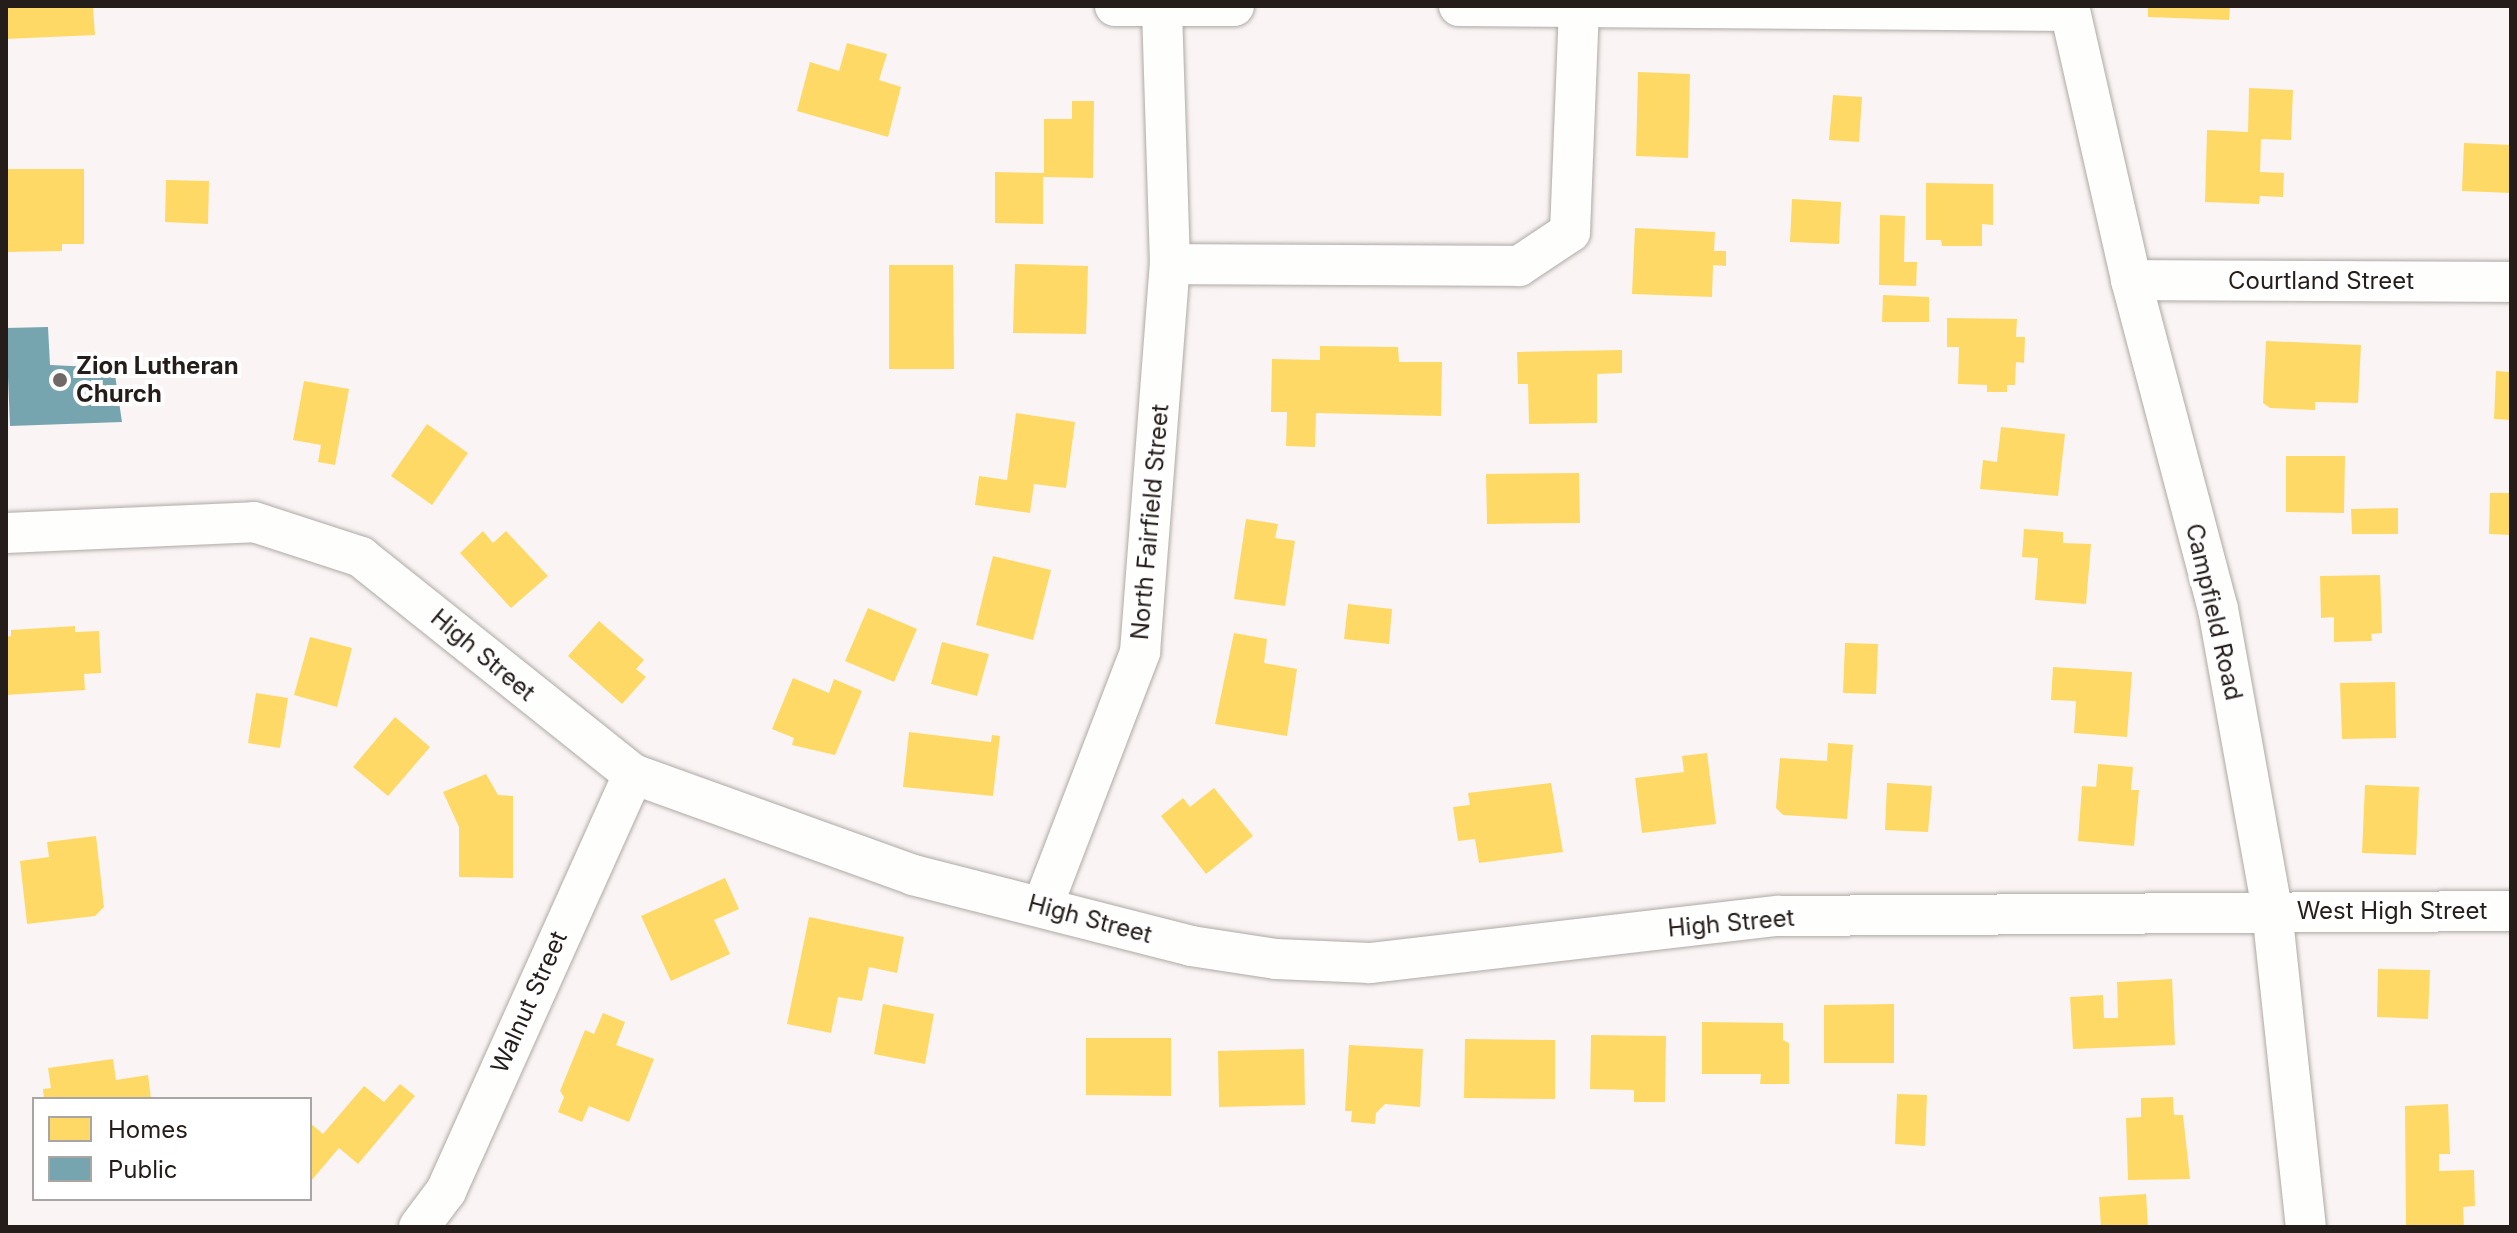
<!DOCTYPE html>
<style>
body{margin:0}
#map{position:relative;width:2517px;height:1233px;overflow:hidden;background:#faf5f4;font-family:Inter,sans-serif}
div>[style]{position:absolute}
.homes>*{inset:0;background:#ffd966}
.public>*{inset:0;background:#76a5af}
.roads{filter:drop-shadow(0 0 2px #afa9a6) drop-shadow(0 0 2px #afa9a6)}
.minor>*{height:40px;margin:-20px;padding:0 20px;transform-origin:20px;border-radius:20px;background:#fefefd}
.dots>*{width:22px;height:22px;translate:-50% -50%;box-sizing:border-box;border:4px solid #fff;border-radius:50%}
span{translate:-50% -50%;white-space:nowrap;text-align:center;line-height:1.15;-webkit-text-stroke:8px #fff;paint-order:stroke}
.street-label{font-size:24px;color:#251d1a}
.poi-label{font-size:24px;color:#251d1a;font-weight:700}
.left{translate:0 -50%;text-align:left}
.frame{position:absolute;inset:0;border:8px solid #251d1a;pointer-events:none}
.legend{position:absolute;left:32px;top:1097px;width:280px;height:104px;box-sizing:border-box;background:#fff;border:2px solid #a8a5a3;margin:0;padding:10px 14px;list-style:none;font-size:24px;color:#251d1a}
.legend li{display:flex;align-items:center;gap:16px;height:40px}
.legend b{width:40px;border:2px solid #a8a5a3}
</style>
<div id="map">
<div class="homes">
<div style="clip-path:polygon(6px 6px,93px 6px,95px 35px,6px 39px)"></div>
<div style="clip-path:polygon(2148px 6px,2230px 6px,2229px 20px,2148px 17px)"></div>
<div style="clip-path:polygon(847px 43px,887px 54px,879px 80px,901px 87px,888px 137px,797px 111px,810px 62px,839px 71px)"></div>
<div style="clip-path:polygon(1638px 72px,1690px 74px,1688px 158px,1636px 156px)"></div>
<div style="clip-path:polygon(2249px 88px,2293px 90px,2291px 140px,2261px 139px,2260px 172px,2284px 173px,2283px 197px,2260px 196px,2259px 204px,2205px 202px,2207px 130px,2248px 132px)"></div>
<div style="clip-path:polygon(1833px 95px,1862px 97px,1859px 142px,1829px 140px)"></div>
<div style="clip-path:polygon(1072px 101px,1094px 101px,1093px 178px,1043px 177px,1043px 224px,995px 223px,995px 172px,1044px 173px,1044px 119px,1072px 119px)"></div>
<div style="clip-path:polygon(2464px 143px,2511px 145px,2511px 193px,2462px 191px)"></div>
<div style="clip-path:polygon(6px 169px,84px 169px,84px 244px,62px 244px,62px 251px,6px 252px)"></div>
<div style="clip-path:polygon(166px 180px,209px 181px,208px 224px,165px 222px)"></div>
<div style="clip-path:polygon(1926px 183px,1993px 184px,1993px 225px,1982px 224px,1982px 246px,1942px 246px,1941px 240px,1926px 240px)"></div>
<div style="clip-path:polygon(1792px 199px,1841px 202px,1839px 244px,1790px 242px)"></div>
<div style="clip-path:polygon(1880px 215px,1905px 216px,1904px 262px,1917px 262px,1916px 286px,1879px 285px)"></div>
<div style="clip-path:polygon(1635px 228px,1715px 232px,1714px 251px,1726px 251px,1726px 266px,1713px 265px,1712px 297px,1632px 294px)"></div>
<div style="clip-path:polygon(1015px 264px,1088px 266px,1086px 334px,1013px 333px)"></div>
<div style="clip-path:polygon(889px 265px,953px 265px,954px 369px,889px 369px)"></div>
<div style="clip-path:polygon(1883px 295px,1929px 297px,1929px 322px,1882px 322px)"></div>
<div style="clip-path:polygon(1947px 318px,2017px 319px,2016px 337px,2025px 337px,2024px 363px,2016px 362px,2015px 385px,2007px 385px,2007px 392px,1987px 392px,1987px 385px,1958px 384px,1959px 347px,1947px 347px)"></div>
<div style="clip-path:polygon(2266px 341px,2361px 345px,2358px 403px,2315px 402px,2315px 410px,2270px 408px,2263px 403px)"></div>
<div style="clip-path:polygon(1320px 346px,1398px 347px,1399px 362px,1442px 362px,1441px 416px,1316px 413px,1315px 447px,1286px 446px,1287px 412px,1271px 412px,1272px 359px,1320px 360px)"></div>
<div style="clip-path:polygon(1622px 350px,1622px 373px,1597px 374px,1597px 423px,1529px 424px,1528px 384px,1518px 384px,1517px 352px)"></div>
<div style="clip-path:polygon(2496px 371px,2511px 372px,2511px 420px,2494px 419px)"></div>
<div style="clip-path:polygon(304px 381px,349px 389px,335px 465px,318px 462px,321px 445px,293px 440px)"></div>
<div style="clip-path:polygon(1016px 413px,1075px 422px,1066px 488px,1034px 484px,1030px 513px,975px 505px,979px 476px,1007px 480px)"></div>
<div style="clip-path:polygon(427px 424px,468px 453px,432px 505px,391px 476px)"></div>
<div style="clip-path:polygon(2001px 427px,2065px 434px,2058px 496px,1980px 489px,1983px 460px,1997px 462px)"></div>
<div style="clip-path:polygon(2286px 456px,2345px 456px,2344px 513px,2286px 512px)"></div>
<div style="clip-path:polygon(1579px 473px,1580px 523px,1487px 524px,1486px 474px)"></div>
<div style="clip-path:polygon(2490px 493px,2511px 493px,2511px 535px,2489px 534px)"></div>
<div style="clip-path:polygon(2398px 508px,2398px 534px,2352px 534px,2351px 509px)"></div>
<div style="clip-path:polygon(1246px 519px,1278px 524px,1275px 538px,1295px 541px,1285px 606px,1234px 599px)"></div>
<div style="clip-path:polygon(2024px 529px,2063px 532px,2063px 543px,2091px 544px,2086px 604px,2035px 600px,2038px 558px,2022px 557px)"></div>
<div style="clip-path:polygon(483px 531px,493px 543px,506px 531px,548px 576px,511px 608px,460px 553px)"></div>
<div style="clip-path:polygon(993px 556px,1051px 570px,1033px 640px,976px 625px)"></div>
<div style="clip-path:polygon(2380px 575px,2382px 633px,2371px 634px,2372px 641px,2334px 642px,2334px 617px,2321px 618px,2320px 576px)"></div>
<div style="clip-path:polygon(1348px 604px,1392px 609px,1389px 644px,1344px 639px)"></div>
<div style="clip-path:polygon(868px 608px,917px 629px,894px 682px,845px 661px)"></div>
<div style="clip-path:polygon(599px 621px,644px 660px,636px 669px,646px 677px,622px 704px,568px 656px)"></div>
<div style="clip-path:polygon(75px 626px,75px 632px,99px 631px,101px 673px,84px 674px,85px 690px,6px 695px,6px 637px,11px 636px,11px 630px)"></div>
<div style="clip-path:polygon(1234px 633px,1267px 639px,1264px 663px,1297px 669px,1287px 736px,1215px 724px)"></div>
<div style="clip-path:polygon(310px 637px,352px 648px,337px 707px,294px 695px)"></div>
<div style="clip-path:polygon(942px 642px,989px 654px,977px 696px,931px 684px)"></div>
<div style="clip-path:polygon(1845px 643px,1878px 644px,1876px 694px,1843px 693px)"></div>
<div style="clip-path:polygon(2053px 667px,2132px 672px,2127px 737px,2074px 733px,2076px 701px,2051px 700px)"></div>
<div style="clip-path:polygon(793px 678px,829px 693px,834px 679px,862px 691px,835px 755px,792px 745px,794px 738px,772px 729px)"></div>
<div style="clip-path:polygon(2395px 682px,2396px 738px,2342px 739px,2340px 683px)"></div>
<div style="clip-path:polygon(256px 693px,288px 698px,280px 748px,248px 743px)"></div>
<div style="clip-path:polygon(395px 717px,430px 747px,388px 796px,353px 767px)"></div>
<div style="clip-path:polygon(909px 732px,991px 742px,992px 735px,1000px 736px,993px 796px,903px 787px)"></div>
<div style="clip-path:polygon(1828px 743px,1853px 745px,1847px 819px,1783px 815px,1776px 808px,1780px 758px,1827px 761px)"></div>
<div style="clip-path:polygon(1707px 753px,1716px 824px,1642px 833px,1635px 778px,1684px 772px,1682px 756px)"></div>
<div style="clip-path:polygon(2098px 764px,2133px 767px,2131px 790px,2139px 790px,2134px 846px,2078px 841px,2082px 786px,2096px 787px)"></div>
<div style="clip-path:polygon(486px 774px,498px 795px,513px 796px,513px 878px,459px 877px,459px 827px,443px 792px)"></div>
<div style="clip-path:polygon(1551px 783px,1563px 852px,1479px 863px,1475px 839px,1458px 841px,1453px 807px,1470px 805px,1468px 793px)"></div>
<div style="clip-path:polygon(1887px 783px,1932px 786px,1928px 832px,1885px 830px)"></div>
<div style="clip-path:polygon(2365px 785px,2419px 787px,2416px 855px,2362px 853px)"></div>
<div style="clip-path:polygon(1214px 788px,1253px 836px,1206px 874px,1161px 816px,1183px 798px,1190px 807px)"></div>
<div style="clip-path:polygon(96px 836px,104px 907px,95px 916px,27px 924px,20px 861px,49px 857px,47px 842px)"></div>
<div style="clip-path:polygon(725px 878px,739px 909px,714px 920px,730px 954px,671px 981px,641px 916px)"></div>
<div style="clip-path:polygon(809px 917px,904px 937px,897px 973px,869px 967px,862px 1001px,838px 997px,831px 1033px,787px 1024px)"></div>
<div style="clip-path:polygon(2378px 969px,2430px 970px,2428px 1019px,2377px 1017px)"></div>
<div style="clip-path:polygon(2172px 979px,2175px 1045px,2073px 1049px,2070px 997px,2103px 995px,2104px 1018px,2118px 1018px,2117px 982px)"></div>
<div style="clip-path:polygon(883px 1004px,934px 1014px,925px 1064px,874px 1054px)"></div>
<div style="clip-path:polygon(1894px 1004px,1894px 1063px,1824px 1063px,1824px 1005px)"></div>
<div style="clip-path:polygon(603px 1013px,625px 1022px,616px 1045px,654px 1059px,629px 1122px,589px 1106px,582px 1122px,558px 1112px,564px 1097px,560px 1091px,585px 1030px,594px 1034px)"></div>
<div style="clip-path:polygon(1702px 1022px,1783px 1023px,1783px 1040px,1789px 1043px,1789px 1084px,1760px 1084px,1761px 1074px,1702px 1074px)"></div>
<div style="clip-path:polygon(1591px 1035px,1666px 1036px,1665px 1102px,1634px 1102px,1634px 1090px,1590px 1089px)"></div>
<div style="clip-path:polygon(1086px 1038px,1171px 1038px,1171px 1096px,1086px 1095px)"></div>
<div style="clip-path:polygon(1465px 1039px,1555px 1040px,1555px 1099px,1464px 1098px)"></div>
<div style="clip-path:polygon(1349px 1045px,1423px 1049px,1420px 1107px,1385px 1104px,1376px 1113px,1375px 1124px,1351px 1122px,1352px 1111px,1345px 1111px)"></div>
<div style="clip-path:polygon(1304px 1049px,1305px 1105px,1219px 1107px,1218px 1051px)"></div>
<div style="clip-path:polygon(113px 1059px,116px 1080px,148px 1075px,151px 1099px,44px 1099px,43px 1089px,51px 1088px,48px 1068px)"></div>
<div style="clip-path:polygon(400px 1084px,415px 1096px,358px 1164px,339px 1148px,310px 1182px,310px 1123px,323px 1134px,364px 1086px,384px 1102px)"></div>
<div style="clip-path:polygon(1897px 1094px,1927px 1095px,1925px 1146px,1895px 1144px)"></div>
<div style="clip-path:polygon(2173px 1097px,2174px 1115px,2183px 1115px,2190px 1179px,2128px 1180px,2126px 1118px,2141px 1117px,2141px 1098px)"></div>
<div style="clip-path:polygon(2448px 1104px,2450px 1154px,2439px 1154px,2439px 1171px,2474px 1170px,2475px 1206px,2463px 1207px,2464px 1227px,2406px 1227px,2405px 1106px)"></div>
<div style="clip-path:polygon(2146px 1194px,2148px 1227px,2101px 1227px,2099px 1197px)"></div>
</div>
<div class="public">
<div style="clip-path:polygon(48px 327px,50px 365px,114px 368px,122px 422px,10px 426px,6px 328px)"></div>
</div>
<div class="roads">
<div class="minor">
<div style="left:1115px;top:6px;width:119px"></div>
<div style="left:1459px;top:6px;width:611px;rotate:0.47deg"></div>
<div style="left:2069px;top:6px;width:281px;rotate:77.2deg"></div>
<div style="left:2131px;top:280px;width:340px;rotate:75.2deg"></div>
<div style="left:2218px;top:609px;width:306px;rotate:79.8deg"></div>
<div style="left:2272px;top:910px;width:319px;rotate:83.9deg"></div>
<div style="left:1170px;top:264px;width:349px;rotate:0.3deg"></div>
<div style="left:1519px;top:266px;width:61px;rotate:-33.7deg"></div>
<div style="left:1570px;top:232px;width:221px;rotate:-87.7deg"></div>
<div style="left:2131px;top:280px;width:380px;rotate:0.3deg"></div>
<div style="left:6px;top:533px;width:248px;rotate:-2.5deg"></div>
<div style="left:254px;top:522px;width:113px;rotate:18.1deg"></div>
<div style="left:361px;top:557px;width:348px;rotate:38.6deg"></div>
<div style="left:633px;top:774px;width:298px;rotate:19.8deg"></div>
<div style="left:913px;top:875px;width:287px;rotate:14.3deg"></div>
<div style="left:1191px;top:946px;width:86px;rotate:8.7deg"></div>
<div style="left:1276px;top:959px;width:94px;rotate:2.4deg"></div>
<div style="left:1370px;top:963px;width:411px;rotate:-6.6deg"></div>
<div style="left:1778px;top:916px;width:733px;rotate:-0.39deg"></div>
<div style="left:1043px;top:905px;width:271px;rotate:-69deg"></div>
<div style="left:1140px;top:652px;width:389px;rotate:-85.6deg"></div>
<div style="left:1170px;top:264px;width:256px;rotate:-91.8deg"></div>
<div style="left:419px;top:1227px;width:45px;rotate:-53.1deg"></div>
<div style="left:446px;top:1191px;width:457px;rotate:-65.8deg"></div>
</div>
</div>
<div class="dots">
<div style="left:60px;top:380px;background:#706966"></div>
</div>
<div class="street-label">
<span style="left:2321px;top:281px">Courtland Street</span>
<span style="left:1150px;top:522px;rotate:-85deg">North Fairfield Street</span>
<span style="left:2214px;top:612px;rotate:77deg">Campfield Road</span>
<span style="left:483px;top:655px;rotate:40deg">High Street</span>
<span style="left:2392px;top:911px">West High Street</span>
<span style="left:1090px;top:919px;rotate:15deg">High Street</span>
<span style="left:1731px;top:923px;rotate:-5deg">High Street</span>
<span style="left:529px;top:1002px;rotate:-66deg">Walnut Street</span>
</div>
<div class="poi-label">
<span class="left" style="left:76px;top:380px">Zion Lutheran<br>Church</span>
</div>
<div class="frame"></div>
<ul class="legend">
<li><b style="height:22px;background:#ffd966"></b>Homes</li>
<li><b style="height:22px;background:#76a5af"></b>Public</li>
</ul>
</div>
